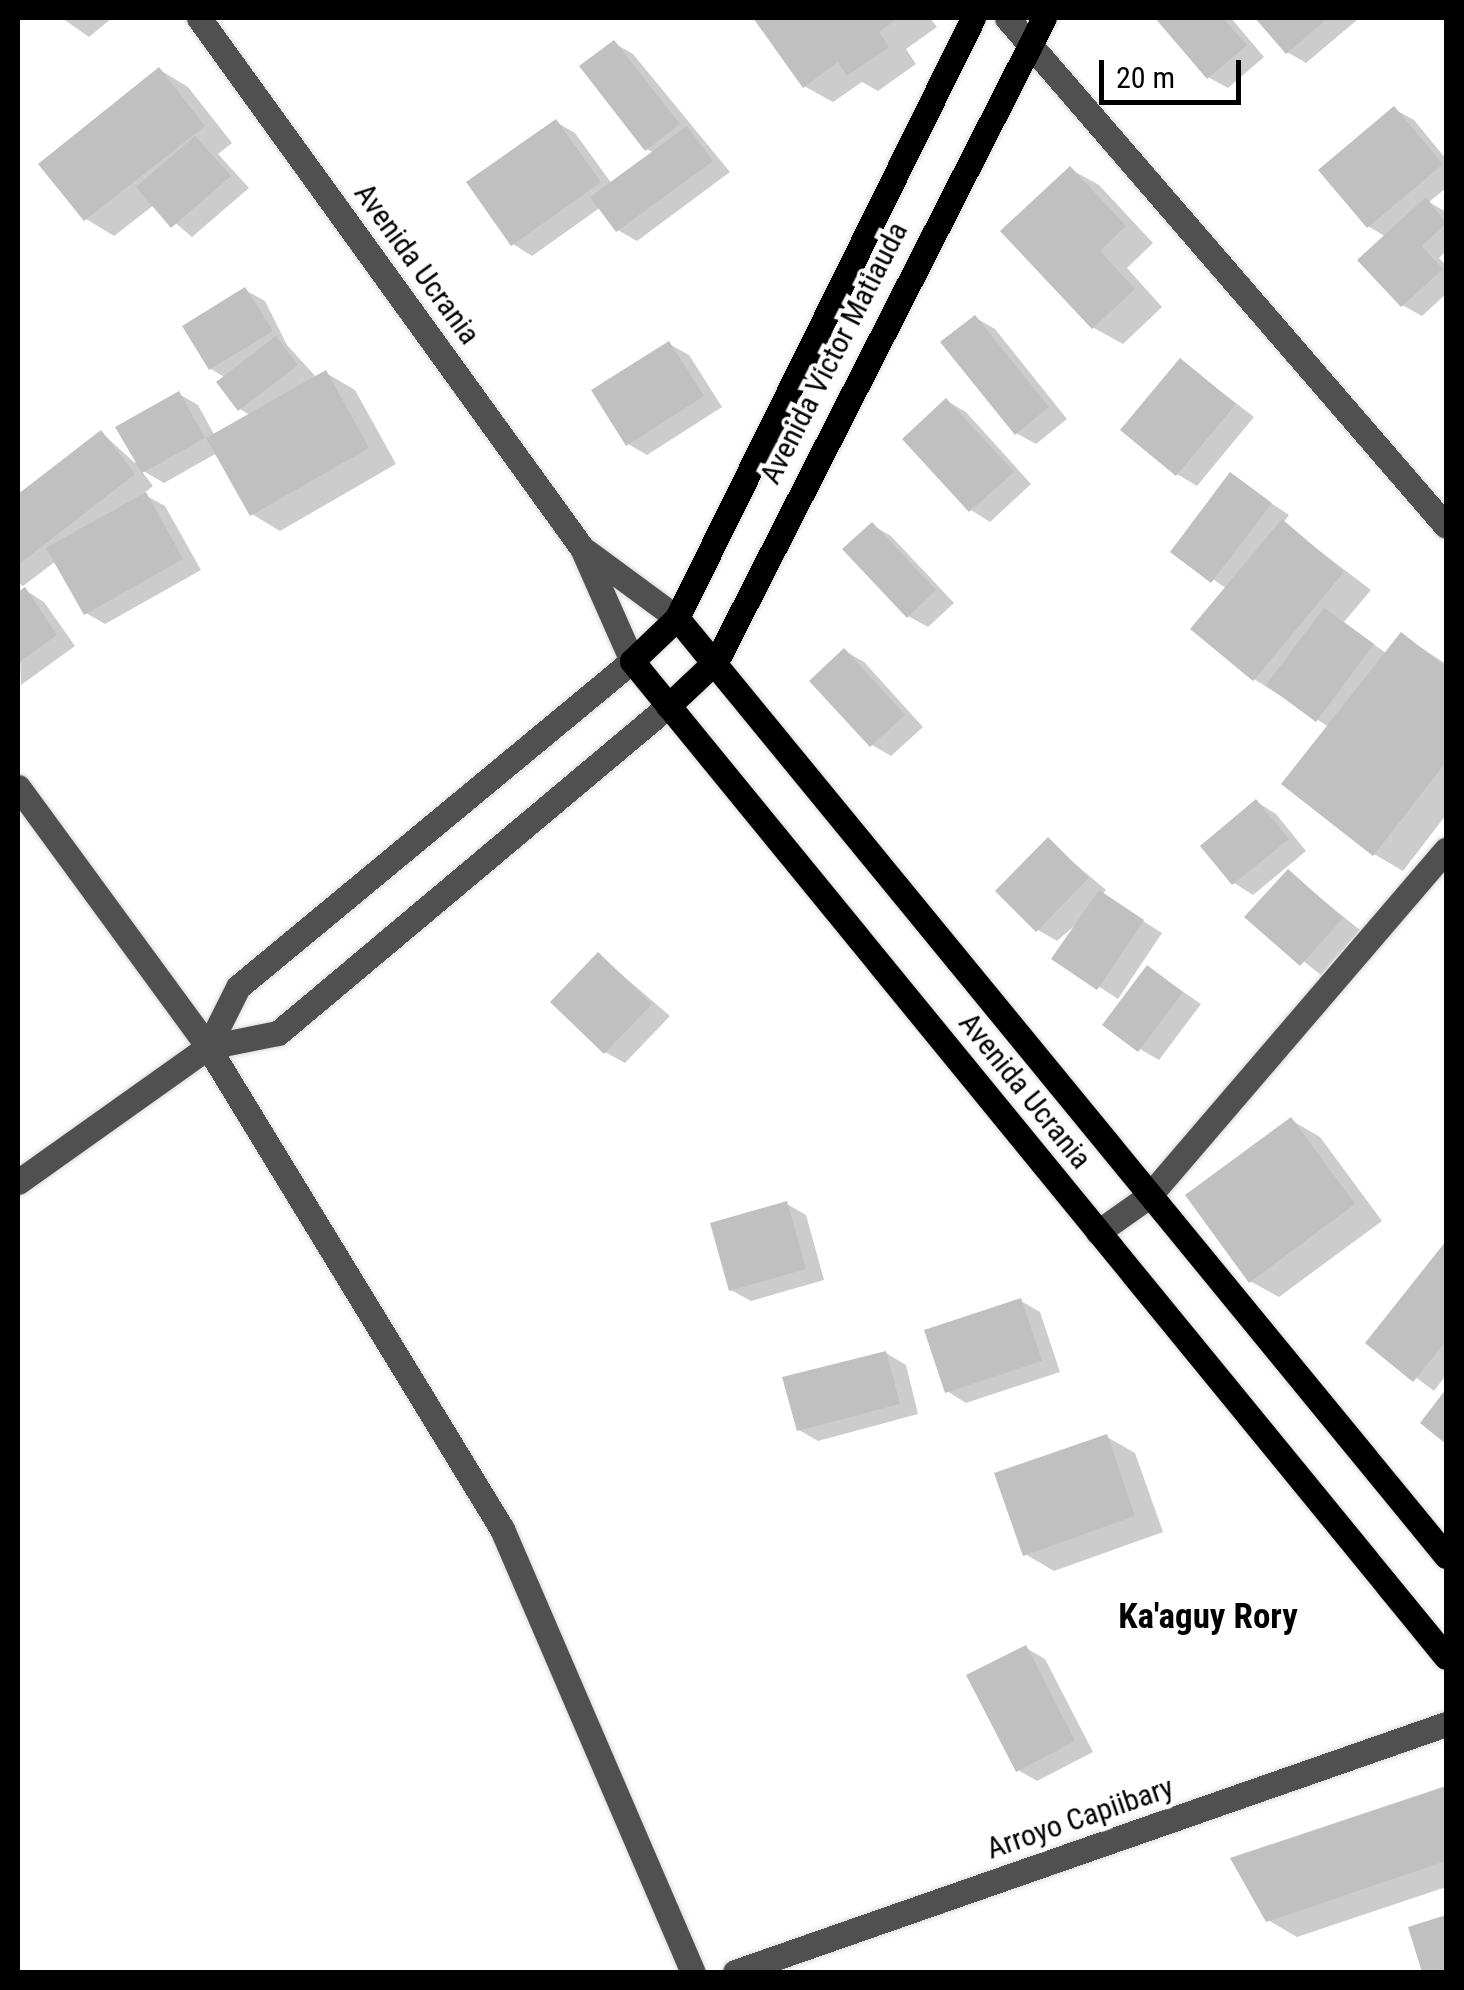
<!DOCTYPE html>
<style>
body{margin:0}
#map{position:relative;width:1464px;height:1990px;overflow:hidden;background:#fff;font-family:"Roboto Condensed",sans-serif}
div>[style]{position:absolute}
.shadow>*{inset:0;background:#0003}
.building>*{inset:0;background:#c0c0c0}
.roads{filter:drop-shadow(0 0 2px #dbdbdb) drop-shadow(0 0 2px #dbdbdb)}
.minor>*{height:25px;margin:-12.5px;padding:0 12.5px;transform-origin:12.5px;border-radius:12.5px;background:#505050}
.major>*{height:25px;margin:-12.5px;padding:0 12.5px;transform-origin:12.5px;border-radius:12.5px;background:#000}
span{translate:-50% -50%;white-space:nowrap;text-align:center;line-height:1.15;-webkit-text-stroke:9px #fff;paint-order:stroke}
.street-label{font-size:30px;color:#000}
.quarter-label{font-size:35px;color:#000;font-weight:700}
.frame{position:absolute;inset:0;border:20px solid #000;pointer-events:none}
.scale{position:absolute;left:1099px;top:60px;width:142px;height:45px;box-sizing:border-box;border:5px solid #000;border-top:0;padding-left:12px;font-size:30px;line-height:35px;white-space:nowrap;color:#000;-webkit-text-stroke:8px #fff;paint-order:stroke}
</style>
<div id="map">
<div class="shadow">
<div style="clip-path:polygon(62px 18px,112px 18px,89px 37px)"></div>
<div style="clip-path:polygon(756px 18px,930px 18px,937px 27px,906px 49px,916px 64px,878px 91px,862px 82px,833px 102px,804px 86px)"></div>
<div style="clip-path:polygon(1158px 18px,1231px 18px,1264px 57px,1228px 88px,1208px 77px)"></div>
<div style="clip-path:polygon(1258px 18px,1355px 18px,1357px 20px,1306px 63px,1287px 52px)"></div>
<div style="clip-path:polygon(614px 43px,633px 54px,730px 172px,637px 241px,618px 230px,601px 207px,532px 256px,513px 244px,556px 122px,575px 133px,612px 184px,654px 153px,647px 149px)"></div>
<div style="clip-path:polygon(160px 70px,188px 87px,232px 143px,218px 154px,249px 188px,192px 237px,154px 205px,114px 236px,86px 219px)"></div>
<div style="clip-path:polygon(1394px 109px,1414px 120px,1446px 159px,1446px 188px,1429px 202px,1446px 212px,1446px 251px,1439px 258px,1446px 265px,1446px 294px,1422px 316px,1402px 305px,1386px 237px,1368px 226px)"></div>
<div style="clip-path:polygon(1070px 169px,1099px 185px,1153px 243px,1127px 268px,1162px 307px,1123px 344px,1094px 328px,1003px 231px)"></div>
<div style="clip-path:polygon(245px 290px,265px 301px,287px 345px,317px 378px,326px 373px,355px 390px,396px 464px,280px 531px,252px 514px,217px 453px,164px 483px,140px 469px,153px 486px,143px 494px,165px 506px,201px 570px,105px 624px,86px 613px,56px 561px,23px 586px,18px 583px,18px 497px,102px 433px,135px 463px,179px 394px,198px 405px,215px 436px,251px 416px,240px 409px,226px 378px,211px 369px)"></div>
<div style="clip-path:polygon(976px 318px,995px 329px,1067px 419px,1036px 444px,1016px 433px)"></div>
<div style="clip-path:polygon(669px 344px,689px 355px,722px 407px,647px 455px,628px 444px)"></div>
<div style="clip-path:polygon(1181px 361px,1254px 417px,1197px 486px,1177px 474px)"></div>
<div style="clip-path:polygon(947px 401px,966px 412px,1031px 484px,990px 522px,971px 510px)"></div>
<div style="clip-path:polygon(1231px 476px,1289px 515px,1283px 523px,1371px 590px,1344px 622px,1387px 654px,1402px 635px,1446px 664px,1446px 815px,1403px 871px,1374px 854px,1329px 727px,1254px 679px,1227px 589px,1174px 552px)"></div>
<div style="clip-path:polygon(872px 525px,891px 536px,954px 603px,928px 627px,908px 616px)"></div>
<div style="clip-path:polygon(25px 590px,44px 602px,75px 646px,21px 685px,18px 596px)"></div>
<div style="clip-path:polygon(845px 651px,864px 662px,923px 727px,891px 756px,872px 745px)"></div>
<div style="clip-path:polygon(1257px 802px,1276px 814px,1306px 851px,1253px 895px,1234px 883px)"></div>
<div style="clip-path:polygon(1048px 841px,1106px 890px,1102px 895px,1162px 933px,1118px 999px,1055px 958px,1080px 921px,1057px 941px,1038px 930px)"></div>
<div style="clip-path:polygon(1288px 872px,1360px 930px,1321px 975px,1248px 917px)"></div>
<div style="clip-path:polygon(599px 955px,670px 1016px,625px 1063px,605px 1052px)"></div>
<div style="clip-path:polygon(1148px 968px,1201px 1004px,1159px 1060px,1140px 1049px)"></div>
<div style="clip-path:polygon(1291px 1120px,1320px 1137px,1382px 1221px,1279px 1297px,1250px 1281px)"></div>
<div style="clip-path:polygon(787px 1204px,806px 1215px,824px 1280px,751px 1301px,731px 1290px)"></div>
<div style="clip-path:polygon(1446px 1245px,1446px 1375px,1434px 1391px,1369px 1342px)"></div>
<div style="clip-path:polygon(1021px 1301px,1040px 1312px,1060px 1372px,966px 1403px,947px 1391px)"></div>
<div style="clip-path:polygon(886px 1353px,906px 1365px,918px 1414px,818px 1441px,799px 1430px)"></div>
<div style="clip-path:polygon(1107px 1437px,1135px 1453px,1163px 1532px,1054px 1571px,1025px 1554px)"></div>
<div style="clip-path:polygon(1026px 1648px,1045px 1659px,1093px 1752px,1037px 1781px,1018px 1770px)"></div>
<div style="clip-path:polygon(1446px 1789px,1446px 1887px,1297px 1937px,1268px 1920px,1234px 1860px)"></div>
</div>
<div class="building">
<div style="clip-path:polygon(753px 18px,898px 18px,879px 32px,889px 47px,847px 76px,838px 62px,803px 88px)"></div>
<div style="clip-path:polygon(1155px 18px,1223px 18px,1247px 45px,1207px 79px)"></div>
<div style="clip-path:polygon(1255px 18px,1328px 18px,1286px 54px)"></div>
<div style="clip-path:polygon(614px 40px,680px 124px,645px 151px,579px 66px)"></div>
<div style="clip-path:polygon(159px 67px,205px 126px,84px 221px,38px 164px)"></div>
<div style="clip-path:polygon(1394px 106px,1443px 164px,1367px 228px,1318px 170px)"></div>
<div style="clip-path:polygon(556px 119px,601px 182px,511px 246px,466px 182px)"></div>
<div style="clip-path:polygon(687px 126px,713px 161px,616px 232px,590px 197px)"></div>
<div style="clip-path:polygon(195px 136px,231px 176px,171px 228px,136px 187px)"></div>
<div style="clip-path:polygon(1070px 166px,1126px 226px,1100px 251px,1135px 289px,1092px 329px,1000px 231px)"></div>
<div style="clip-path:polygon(1426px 197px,1446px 223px,1422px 246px,1443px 269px,1401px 307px,1357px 260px)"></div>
<div style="clip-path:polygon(245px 287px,273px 331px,209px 370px,182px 326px)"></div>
<div style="clip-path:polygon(975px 315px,1049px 407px,1015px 435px,940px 342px)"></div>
<div style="clip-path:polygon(276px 336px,298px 365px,238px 411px,216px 382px)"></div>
<div style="clip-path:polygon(669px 341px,704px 396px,626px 446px,591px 390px)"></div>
<div style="clip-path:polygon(1180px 358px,1236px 404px,1176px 476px,1120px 430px)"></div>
<div style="clip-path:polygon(326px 370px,369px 448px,250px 516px,206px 438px)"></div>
<div style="clip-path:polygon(179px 391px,205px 438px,142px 473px,115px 427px)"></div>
<div style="clip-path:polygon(946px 398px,1014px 472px,969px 512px,902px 439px)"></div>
<div style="clip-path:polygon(101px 430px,135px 474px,18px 565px,18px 494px)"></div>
<div style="clip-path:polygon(1230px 472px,1272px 503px,1211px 583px,1170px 552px)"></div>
<div style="clip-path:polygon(146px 492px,183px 559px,84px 615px,46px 548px)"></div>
<div style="clip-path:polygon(1282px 519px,1344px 572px,1253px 681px,1190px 629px)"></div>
<div style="clip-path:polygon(872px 522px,936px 590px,907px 618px,842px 549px)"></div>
<div style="clip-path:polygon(25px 587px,57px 635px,18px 663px,18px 592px)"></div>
<div style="clip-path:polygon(1324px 608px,1374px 644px,1316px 722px,1266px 685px)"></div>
<div style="clip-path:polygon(1401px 632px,1446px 667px,1446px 762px,1373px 856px,1281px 784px)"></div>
<div style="clip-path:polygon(844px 648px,905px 715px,870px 747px,809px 681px)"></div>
<div style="clip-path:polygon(1256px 799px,1289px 839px,1232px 885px,1200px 846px)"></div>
<div style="clip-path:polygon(1048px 837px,1089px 878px,1036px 932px,995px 891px)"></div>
<div style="clip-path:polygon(1288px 869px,1343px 918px,1300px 966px,1244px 917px)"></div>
<div style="clip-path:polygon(1099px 890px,1144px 920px,1097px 990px,1051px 959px)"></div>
<div style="clip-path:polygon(598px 952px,652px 1004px,604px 1054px,550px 1002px)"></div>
<div style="clip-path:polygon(1147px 965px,1183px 992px,1138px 1052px,1102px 1025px)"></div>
<div style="clip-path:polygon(1291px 1117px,1355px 1204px,1249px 1283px,1185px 1195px)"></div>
<div style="clip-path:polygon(787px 1201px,806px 1269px,729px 1291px,710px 1223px)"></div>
<div style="clip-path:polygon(1446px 1241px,1446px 1341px,1413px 1382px,1365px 1343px)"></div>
<div style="clip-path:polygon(1021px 1298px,1042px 1361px,945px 1393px,924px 1330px)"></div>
<div style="clip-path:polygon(886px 1351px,900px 1404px,797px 1431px,782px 1377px)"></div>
<div style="clip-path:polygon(1446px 1389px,1446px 1444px,1420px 1423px)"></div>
<div style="clip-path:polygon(1107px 1434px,1135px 1516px,1023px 1556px,994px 1473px)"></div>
<div style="clip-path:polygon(1026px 1645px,1075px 1741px,1016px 1772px,966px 1675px)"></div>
<div style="clip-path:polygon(1446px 1786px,1446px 1861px,1266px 1922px,1230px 1858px)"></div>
<div style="clip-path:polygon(1446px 1915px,1446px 1972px,1422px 1972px,1408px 1927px)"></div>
</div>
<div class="roads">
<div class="minor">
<div style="left:199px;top:18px;width:654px;rotate:54.15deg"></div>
<div style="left:582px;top:548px;width:124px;rotate:66.1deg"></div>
<div style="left:632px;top:661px;width:511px;rotate:140.4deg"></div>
<div style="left:238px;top:987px;width:67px;rotate:116.6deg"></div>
<div style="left:208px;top:1047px;width:71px;rotate:-11.3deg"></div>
<div style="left:278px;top:1033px;width:509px;rotate:-39.98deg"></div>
<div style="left:1007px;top:18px;width:671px;rotate:49.17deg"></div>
<div style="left:586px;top:551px;width:113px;rotate:36.4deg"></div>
<div style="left:18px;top:787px;width:322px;rotate:53.8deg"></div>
<div style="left:208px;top:1047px;width:565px;rotate:58.62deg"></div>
<div style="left:502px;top:1529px;width:482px;rotate:66.7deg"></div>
<div style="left:18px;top:1182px;width:233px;rotate:-35.4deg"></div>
<div style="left:1098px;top:1232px;width:62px;rotate:-35.2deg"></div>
<div style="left:1149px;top:1196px;width:456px;rotate:-49.4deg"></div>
<div style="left:735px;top:1972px;width:753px;rotate:-19.23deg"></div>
</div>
<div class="major">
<div style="left:973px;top:18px;width:669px;rotate:116.26deg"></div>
<div style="left:677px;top:618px;width:62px;rotate:136.3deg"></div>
<div style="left:632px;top:661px;width:1286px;rotate:50.74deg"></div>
<div style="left:677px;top:618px;width:1213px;rotate:50.65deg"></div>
<div style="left:668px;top:706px;width:67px;rotate:-43.2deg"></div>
<div style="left:717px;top:660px;width:720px;rotate:-63.01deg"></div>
</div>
</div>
<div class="street-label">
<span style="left:417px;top:264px;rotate:54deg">Avenida Ucrania</span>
<span style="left:834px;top:353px;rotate:-63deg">Avenida Victor Matiauda</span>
<span style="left:1025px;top:1091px;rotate:51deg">Avenida Ucrania</span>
<span style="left:1080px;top:1818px;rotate:-19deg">Arroyo Capiibary</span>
</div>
<div class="quarter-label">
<span style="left:1208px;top:1617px">Ka'aguy Rory</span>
</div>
<div class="frame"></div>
<div class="scale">20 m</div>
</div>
